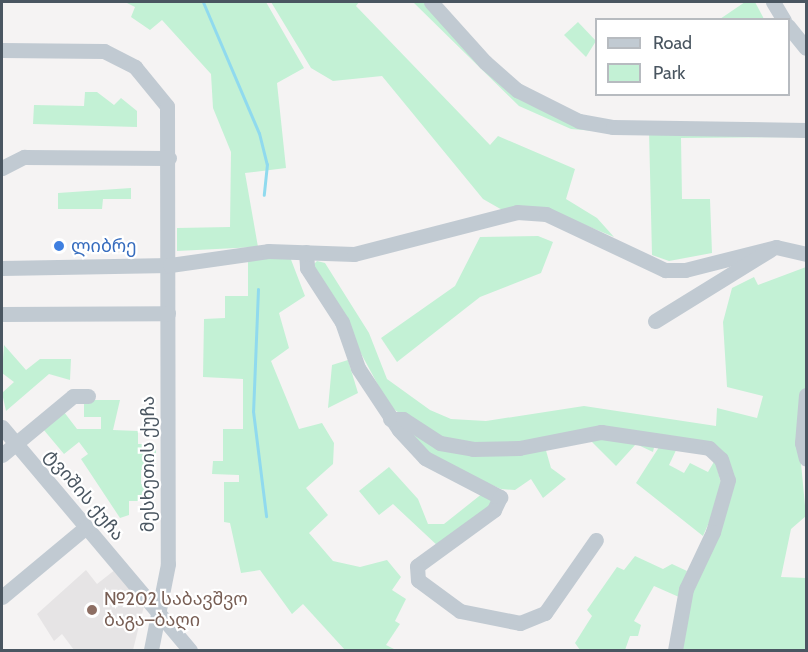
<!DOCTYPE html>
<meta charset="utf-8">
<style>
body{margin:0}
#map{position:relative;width:808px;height:652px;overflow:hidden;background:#f5f3f3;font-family:Cabin,"Noto Sans Georgian",sans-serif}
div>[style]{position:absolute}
.education>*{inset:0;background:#e6e4e5}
.green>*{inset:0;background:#c3f1d5}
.stream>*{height:3px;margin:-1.5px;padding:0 1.5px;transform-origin:1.5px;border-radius:1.5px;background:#90daee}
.minor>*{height:15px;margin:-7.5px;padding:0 7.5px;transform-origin:7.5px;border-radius:7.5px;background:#c1cad2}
.dots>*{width:16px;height:16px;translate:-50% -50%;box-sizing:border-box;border:3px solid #fff;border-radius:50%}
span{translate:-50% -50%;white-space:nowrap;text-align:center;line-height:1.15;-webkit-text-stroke:4.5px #fff;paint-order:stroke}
.shop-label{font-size:18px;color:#366cbe}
.left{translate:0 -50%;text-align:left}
.street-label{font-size:18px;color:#4a5661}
.education-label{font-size:18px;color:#785e54}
.frame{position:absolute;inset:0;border:3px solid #4a5661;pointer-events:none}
.legend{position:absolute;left:595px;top:18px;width:195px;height:78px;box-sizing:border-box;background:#fff;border:2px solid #b7bbc0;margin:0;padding:8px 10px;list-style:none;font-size:18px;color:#4a5661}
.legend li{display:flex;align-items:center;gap:12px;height:30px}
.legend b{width:30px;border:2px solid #b7bbc0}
</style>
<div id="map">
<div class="education">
<div style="clip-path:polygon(116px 569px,144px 606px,133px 650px,74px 650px,62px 634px,54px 641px,37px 614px,86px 570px,97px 584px)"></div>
</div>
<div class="green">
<div style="clip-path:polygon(125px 2px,266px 2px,304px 68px,277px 83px,286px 168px,245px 173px,258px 247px,177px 251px,177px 228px,230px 227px,231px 152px,213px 108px,211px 74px,162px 20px,150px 30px,131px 17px,135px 7px)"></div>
<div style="clip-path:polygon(271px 2px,359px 2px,356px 6px,490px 145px,498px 136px,575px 169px,566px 199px,597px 218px,614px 237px,551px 211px,504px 211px,483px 199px,382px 76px,333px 81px,311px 68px)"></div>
<div style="clip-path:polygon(413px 2px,424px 2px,506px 84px,630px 134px,571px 129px,519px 106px)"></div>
<div style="clip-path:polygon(745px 2px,755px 2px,764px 19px,720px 19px)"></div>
<div style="clip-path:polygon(578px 22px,596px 41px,586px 57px,564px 35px)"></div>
<div style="clip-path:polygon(85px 92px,97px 92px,114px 105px,121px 98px,137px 111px,137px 127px,33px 124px,34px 105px,84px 106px)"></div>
<div style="clip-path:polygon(649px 131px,806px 137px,681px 138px,682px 199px,710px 199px,712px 253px,669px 261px,652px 255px)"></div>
<div style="clip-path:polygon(131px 188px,131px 199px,103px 199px,102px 209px,58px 209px,58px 193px)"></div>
<div style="clip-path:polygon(538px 236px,553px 242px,541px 273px,480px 297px,397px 362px,381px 338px,455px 286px,480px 237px)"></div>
<div style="clip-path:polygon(290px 257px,305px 296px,279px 313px,289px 348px,271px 361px,299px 429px,322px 423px,334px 443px,333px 464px,306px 488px,328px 515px,309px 533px,333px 561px,360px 567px,387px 560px,401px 577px,392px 590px,406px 599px,395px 621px,400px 624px,386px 645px,396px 650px,345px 650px,303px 604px,292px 614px,260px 570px,241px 573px,230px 523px,224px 522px,224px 482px,239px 482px,239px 475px,212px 474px,213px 461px,223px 461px,223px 429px,243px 429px,243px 379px,203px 377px,204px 319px,225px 318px,225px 296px,248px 296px,248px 259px)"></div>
<div style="clip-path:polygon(317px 261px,325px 263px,369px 333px,387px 379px,430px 410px,451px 419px,486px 421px,584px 406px,716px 426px,717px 408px,757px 418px,763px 396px,727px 387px,723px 322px,732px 288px,754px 277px,758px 285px,806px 267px,806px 388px,799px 442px,806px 516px,791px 529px,781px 577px,806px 578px,806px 650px,678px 650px,679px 626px,716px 532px,723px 457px,612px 429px,508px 446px,442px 440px,390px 407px,313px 265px)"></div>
<div style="clip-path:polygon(4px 345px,26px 370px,40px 359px,71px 359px,70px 380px,49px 374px,6px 411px,2px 393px,14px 382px,2px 373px)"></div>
<div style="clip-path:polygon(348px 360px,358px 393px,328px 408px,332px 365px)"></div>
<div style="clip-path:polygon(84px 400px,120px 400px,113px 430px,138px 431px,138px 444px,156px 444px,156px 470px,141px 470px,141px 484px,151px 485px,150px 501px,129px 501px,129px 515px,120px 518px,81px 459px,88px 454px,79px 442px,64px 454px,43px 429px,64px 412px,77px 429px,101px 429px,101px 417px,84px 417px)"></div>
<div style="clip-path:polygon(397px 420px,438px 446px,545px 447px,551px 468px,566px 479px,543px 498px,531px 479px,515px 490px,501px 489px,434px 460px)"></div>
<div style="clip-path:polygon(588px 438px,655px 443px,653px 452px,636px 444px,616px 466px)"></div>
<div style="clip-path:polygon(661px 444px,679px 444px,669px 465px,684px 473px,690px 463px,708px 472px,715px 460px,723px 491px,703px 536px,636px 483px)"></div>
<div style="clip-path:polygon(389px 467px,418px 499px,428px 524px,444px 524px,483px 493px,495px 502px,439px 547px,393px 504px,379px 515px,359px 491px)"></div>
<div style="clip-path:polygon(635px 556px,663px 569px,672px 564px,687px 571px,679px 597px,654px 586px,634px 621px,641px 625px,638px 636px,630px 636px,625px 650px,580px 650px,575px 643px,592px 616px,587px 610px,617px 567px,624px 570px)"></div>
</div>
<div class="stream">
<div style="left:203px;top:2px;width:142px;rotate:66.9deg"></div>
<div style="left:259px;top:133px;width:32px;rotate:76deg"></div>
<div style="left:267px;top:164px;width:31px;rotate:96deg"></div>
<div style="left:258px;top:289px;width:122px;rotate:92.3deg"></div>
<div style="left:253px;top:411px;width:106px;rotate:82.9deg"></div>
</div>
<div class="minor">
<div style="left:431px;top:2px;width:81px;rotate:48deg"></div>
<div style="left:485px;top:62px;width:43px;rotate:41.2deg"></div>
<div style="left:517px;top:90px;width:69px;rotate:26.6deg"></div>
<div style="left:579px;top:121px;width:35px;rotate:10deg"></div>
<div style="left:613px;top:127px;width:193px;rotate:0.9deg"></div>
<div style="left:773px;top:2px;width:21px;rotate:59deg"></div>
<div style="left:788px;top:26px;width:28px;rotate:51deg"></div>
<div style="left:2px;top:50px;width:102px;rotate:0.6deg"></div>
<div style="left:104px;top:51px;width:35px;rotate:27deg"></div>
<div style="left:135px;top:67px;width:50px;rotate:50.6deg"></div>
<div style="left:167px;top:106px;width:458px;rotate:89.9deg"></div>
<div style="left:168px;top:564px;width:88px;rotate:101.2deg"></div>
<div style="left:2px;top:168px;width:25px;rotate:-27deg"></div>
<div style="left:24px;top:157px;width:145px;rotate:0.4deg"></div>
<div style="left:306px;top:252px;width:16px;rotate:86deg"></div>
<div style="left:307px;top:268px;width:64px;rotate:57.1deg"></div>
<div style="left:342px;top:322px;width:49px;rotate:70.8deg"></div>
<div style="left:358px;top:368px;width:74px;rotate:56.5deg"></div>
<div style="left:399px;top:430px;width:38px;rotate:47deg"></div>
<div style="left:425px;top:458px;width:85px;rotate:27.5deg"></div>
<div style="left:500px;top:497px;width:14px;rotate:115deg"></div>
<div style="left:494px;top:510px;width:95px;rotate:144deg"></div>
<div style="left:417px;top:566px;width:14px;rotate:86deg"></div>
<div style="left:418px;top:580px;width:52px;rotate:36.4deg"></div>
<div style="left:460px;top:611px;width:61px;rotate:11.3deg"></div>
<div style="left:520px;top:623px;width:27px;rotate:-22deg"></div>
<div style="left:545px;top:613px;width:89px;rotate:-55.1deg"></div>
<div style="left:2px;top:268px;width:168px;rotate:-1deg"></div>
<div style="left:170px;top:265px;width:99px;rotate:-8.1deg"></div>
<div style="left:268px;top:251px;width:86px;rotate:2deg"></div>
<div style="left:354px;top:254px;width:168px;rotate:-14.4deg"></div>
<div style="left:517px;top:212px;width:29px;rotate:4deg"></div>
<div style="left:546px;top:214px;width:132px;rotate:25.2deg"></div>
<div style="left:665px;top:270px;width:20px"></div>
<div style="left:685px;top:270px;width:94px;rotate:-14.2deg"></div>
<div style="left:776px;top:247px;width:31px;rotate:13deg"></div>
<div style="left:2px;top:314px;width:166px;rotate:-0.3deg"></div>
<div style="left:655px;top:321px;width:135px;rotate:-31.7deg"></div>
<div style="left:806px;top:395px;width:48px;rotate:94.8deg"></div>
<div style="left:802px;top:443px;width:16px;rotate:76deg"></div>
<div style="left:390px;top:419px;width:13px"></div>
<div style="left:403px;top:419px;width:44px;rotate:33deg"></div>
<div style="left:440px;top:443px;width:34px;rotate:10deg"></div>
<div style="left:473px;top:449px;width:46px;rotate:-1.2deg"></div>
<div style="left:519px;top:448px;width:84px;rotate:-11deg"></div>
<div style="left:601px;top:432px;width:109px;rotate:8.4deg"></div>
<div style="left:709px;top:448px;width:16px;rotate:43deg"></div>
<div style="left:721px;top:459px;width:22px;rotate:72deg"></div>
<div style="left:728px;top:480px;width:54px;rotate:106.1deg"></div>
<div style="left:713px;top:532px;width:63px;rotate:115.3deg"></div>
<div style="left:686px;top:589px;width:62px;rotate:100.2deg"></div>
<div style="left:2px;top:427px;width:292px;rotate:49.9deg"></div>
<div style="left:2px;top:455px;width:92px;rotate:-39.7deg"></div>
<div style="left:73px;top:396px;width:15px"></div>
<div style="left:2px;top:597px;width:109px;rotate:-39.8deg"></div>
</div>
<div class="dots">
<div style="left:59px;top:246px;background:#3f7fe0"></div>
<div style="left:92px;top:610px;background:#8d6e63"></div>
</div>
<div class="shop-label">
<span class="left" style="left:71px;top:246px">ლიბრე</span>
</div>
<div class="street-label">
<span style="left:148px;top:464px;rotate:-90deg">მესხეთის ქუჩა</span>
<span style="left:84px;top:495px;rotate:50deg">ტვიშის ქუჩა</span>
</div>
<div class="education-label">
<span class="left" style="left:104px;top:610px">№202 საბავშვო<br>ბაგა–ბაღი</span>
</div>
<div class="frame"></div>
<ul class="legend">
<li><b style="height:8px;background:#c1cad2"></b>Road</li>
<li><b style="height:16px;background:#c3f1d5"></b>Park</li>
</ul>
</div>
